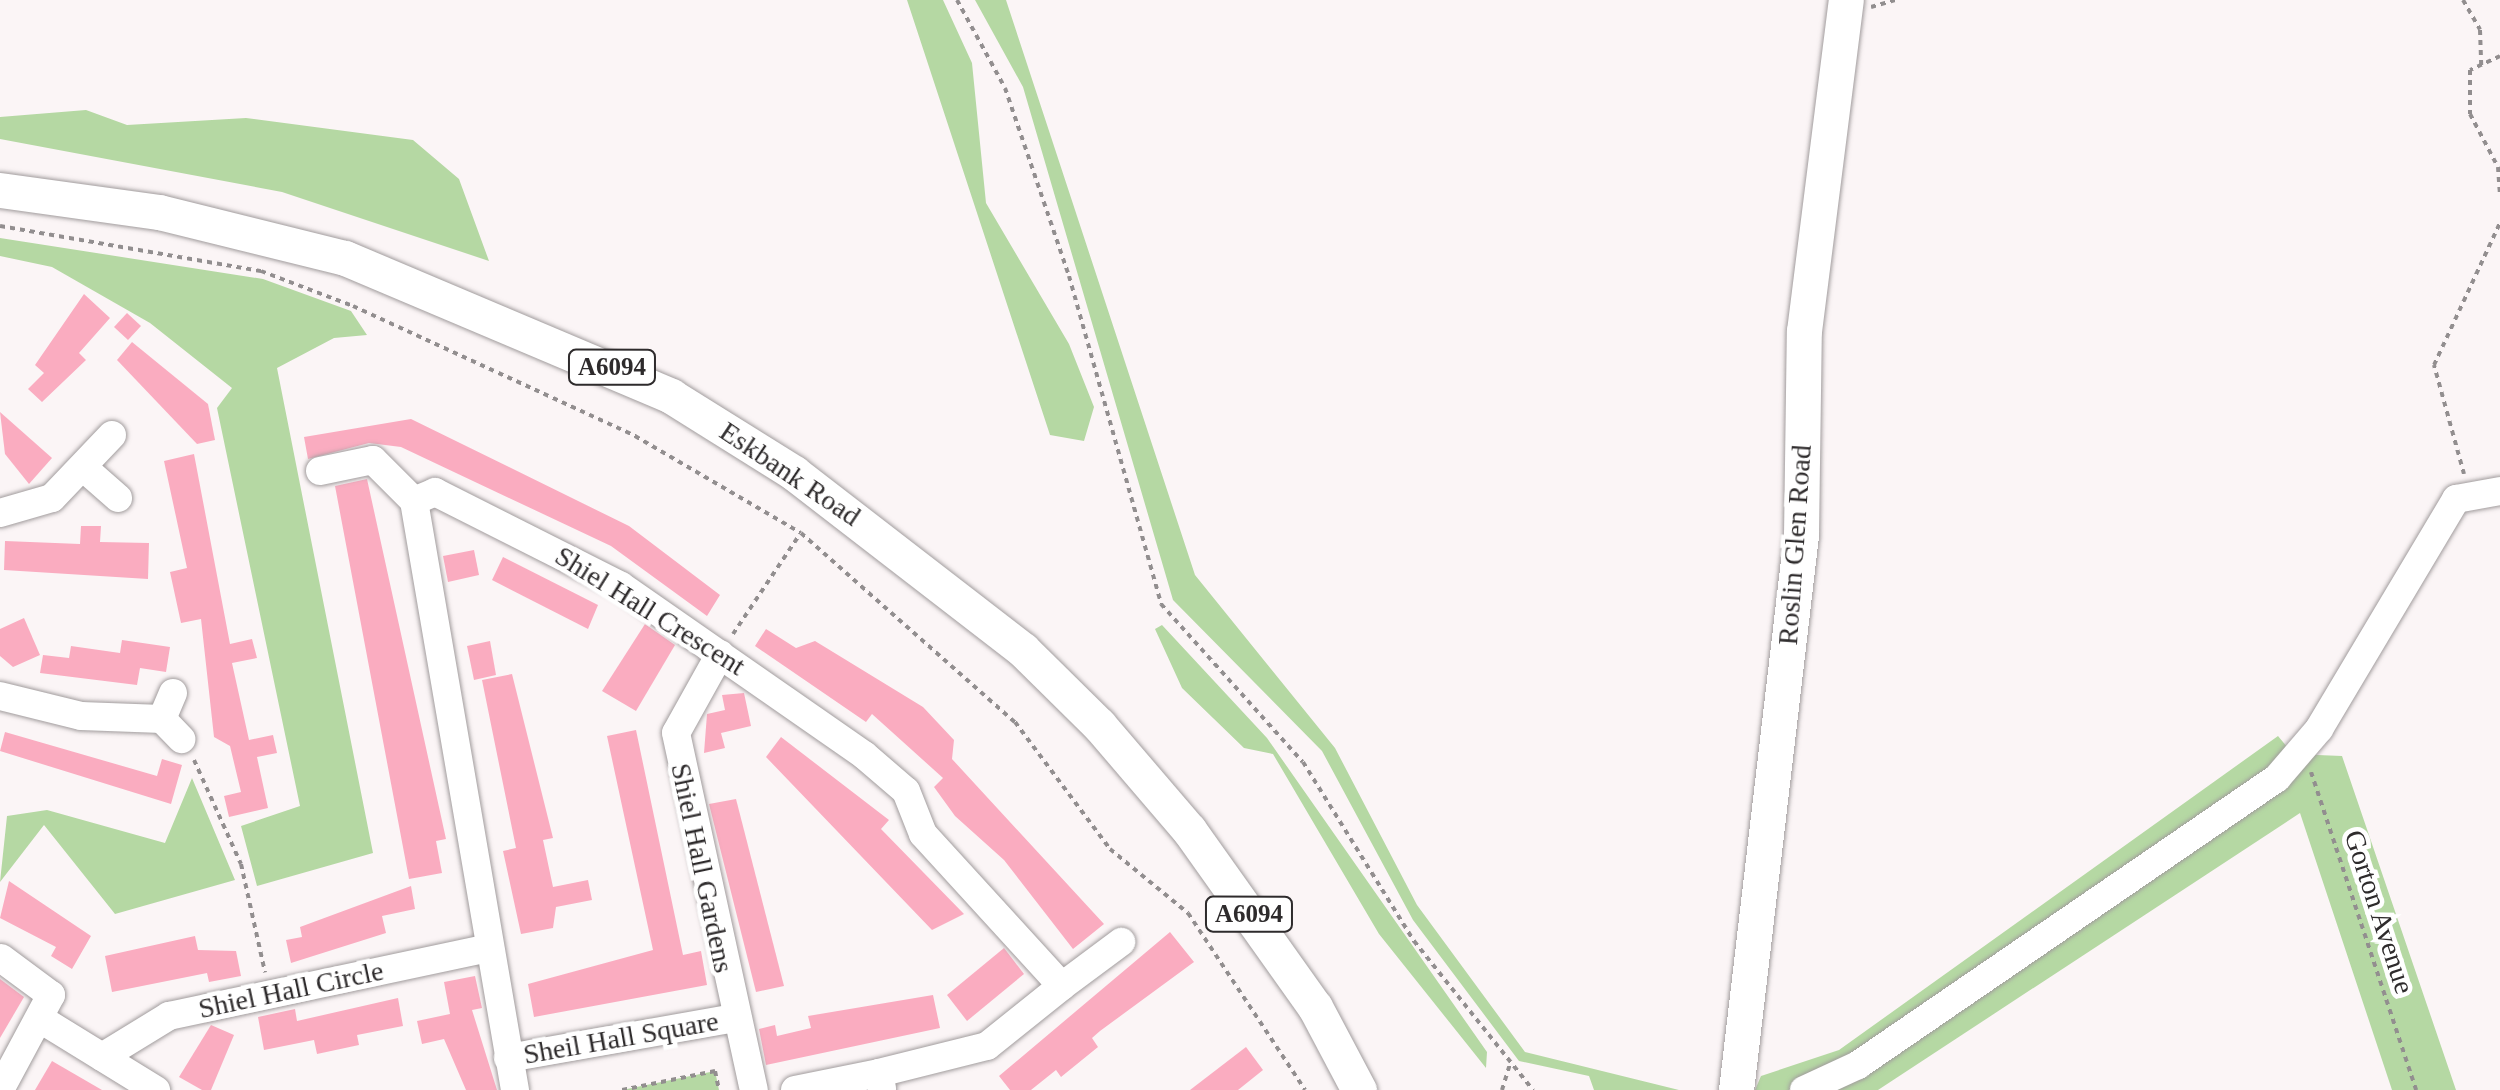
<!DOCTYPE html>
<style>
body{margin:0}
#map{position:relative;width:2500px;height:1090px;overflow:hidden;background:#fbf5f6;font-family:Georgia,serif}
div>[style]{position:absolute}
.green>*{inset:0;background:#b5d8a3}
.building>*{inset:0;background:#faacc0}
.path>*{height:4px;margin-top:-2px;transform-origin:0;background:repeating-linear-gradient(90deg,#928e8f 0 5px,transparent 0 10px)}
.roads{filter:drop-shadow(0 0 2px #a19c9d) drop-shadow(0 0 2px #a19c9d)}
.minor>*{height:28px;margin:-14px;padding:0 14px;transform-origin:14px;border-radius:14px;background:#fff}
.major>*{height:35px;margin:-17.5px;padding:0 17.5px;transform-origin:17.5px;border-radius:17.5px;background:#fff}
span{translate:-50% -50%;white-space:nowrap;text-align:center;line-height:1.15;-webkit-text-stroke:9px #fff;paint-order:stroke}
.shield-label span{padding:2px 8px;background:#fff;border:2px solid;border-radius:8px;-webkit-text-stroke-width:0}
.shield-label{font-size:25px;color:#2e2b2c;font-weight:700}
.street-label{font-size:28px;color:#2e2b2c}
</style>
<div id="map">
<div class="green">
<div style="clip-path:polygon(907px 0,943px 0,972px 63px,986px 203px,1069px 344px,1094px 407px,1084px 441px,1050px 435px)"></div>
<div style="clip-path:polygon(975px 0,1006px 0,1195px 575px,1335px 748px,1417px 905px,1525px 1052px,1679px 1090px,1594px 1090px,1589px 1076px,1519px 1061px,1413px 920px,1322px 751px,1173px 600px,1023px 87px)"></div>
<div style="clip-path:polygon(86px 110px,127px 125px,246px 118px,413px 140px,459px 179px,489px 261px,282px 192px,0 139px,0 117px)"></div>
<div style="clip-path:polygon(0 238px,263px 279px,351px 311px,367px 335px,334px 338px,277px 368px,373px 853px,257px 886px,241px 826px,300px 806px,217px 408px,232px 388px,150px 323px,52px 267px,0 256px)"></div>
<div style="clip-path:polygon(1162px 625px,1267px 738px,1487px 1052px,1486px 1068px,1379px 934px,1273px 754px,1244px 748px,1182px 688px,1155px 629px)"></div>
<div style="clip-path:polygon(2278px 736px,2293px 754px,2342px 756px,2456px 1090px,2392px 1090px,2300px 813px,1878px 1090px,1755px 1090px,1761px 1076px,1839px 1050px)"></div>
<div style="clip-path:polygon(192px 778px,235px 880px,115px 914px,44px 825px,0 882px,7px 816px,47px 810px,165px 843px)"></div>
<div style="clip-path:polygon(715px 1071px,719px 1090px,622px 1090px)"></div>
</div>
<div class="building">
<div style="clip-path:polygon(84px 294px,110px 318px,79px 353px,86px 360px,42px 402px,28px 389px,44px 373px,35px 365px)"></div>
<div style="clip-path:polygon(127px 313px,141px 326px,128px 340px,114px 327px)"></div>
<div style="clip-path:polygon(132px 342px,208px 404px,215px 440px,197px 444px,117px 360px)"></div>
<div style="clip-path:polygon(0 412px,52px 458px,29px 484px,5px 454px)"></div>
<div style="clip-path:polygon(411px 419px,629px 526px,720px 595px,707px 616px,611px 546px,401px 447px,369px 443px,308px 459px,304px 437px)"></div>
<div style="clip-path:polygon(194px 454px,230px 644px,252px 639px,257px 658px,232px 663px,249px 740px,273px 735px,277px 753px,257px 757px,268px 808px,229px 817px,224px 796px,241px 792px,230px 746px,214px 737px,201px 619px,181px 623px,170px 572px,187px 568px,164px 461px)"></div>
<div style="clip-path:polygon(367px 479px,446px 839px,436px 841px,442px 873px,409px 879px,335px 486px)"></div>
<div style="clip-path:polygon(81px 526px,101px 526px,100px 542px,149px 543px,148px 579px,4px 570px,5px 541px,80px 544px)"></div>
<div style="clip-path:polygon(474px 550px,479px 575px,448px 582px,443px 556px)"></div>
<div style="clip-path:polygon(503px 557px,598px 605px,588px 629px,492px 580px)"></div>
<div style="clip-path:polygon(24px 618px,40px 655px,13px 667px,0 656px,0 629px)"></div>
<div style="clip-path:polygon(645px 624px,675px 645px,636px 711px,602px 691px)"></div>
<div style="clip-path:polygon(766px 629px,796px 648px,815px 641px,923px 707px,954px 740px,952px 759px,1104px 924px,1073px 949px,1004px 860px,955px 816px,934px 787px,943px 778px,872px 714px,866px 722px,755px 646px)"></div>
<div style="clip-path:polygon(122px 640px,170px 647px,166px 672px,140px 668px,137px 685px,40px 673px,43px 655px,69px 658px,71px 646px,120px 653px)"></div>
<div style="clip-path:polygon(490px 641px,496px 675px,474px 680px,467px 646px)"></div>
<div style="clip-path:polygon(512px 674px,553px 838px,543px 840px,553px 887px,588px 880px,592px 900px,556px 907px,553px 928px,521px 934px,503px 851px,516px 848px,482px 680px)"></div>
<div style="clip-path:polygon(744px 693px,751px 726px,721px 733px,725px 748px,704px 753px,707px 714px,725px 710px,722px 695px)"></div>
<div style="clip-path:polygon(636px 730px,683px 955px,701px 951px,707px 985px,534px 1017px,528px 984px,653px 950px,607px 736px)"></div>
<div style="clip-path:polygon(5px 732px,157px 776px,162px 759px,182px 765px,171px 804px,0 751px)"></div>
<div style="clip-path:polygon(781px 737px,889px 820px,881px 829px,964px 914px,932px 930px,766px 757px)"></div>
<div style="clip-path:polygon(736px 799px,784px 986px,756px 992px,709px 804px)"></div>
<div style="clip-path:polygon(9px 881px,91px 936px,72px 969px,51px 956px,56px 947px,0 918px)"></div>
<div style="clip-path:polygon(411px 886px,415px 909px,382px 916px,386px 933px,291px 963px,286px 940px,302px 937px,300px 927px)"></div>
<div style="clip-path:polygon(1170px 932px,1194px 962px,1100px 1031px,1092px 1038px,1098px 1047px,1061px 1077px,1056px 1070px,1031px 1090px,1010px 1090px,999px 1076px)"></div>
<div style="clip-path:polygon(195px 936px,198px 950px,236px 951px,241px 976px,209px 982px,207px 973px,112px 992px,105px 956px)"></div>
<div style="clip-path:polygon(1004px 948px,1024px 974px,967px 1021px,947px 995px)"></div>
<div style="clip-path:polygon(475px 976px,482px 1008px,472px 1010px,497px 1090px,466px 1090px,444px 1039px,422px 1044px,417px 1021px,450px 1014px,444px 982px)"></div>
<div style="clip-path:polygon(0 979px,24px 997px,0 1038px)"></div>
<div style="clip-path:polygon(933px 995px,940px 1028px,766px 1065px,759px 1029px,775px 1025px,777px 1036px,811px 1028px,808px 1016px)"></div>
<div style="clip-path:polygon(398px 998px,403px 1026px,357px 1035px,359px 1045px,317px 1054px,314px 1040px,264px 1050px,258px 1017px,295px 1009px,297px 1021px)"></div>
<div style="clip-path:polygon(211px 1025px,234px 1035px,211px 1090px,202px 1090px,179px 1077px)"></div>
<div style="clip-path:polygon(1246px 1047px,1263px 1070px,1238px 1090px,1190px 1090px)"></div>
<div style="clip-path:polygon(52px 1061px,102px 1090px,35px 1090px)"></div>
</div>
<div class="path">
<div style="left:957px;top:0;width:100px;rotate:61.4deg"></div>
<div style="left:1005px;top:88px;width:199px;rotate:71.2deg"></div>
<div style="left:1069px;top:276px;width:341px;rotate:74.3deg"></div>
<div style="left:1161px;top:604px;width:212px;rotate:48.1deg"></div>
<div style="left:1303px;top:762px;width:211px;rotate:58.2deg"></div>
<div style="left:1414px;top:941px;width:191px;rotate:51.4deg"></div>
<div style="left:2463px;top:0;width:34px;rotate:60deg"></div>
<div style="left:2480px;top:30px;width:36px;rotate:88deg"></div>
<div style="left:1871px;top:7px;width:25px;rotate:-16deg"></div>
<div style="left:2500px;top:56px;width:33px;rotate:155deg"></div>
<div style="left:2470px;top:70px;width:44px;rotate:90deg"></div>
<div style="left:2470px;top:114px;width:60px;rotate:62.2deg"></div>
<div style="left:2498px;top:167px;width:29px;rotate:86deg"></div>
<div style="left:0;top:226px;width:265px;rotate:9.8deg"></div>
<div style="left:261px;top:271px;width:98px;rotate:20.8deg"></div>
<div style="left:353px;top:306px;width:311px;rotate:24.7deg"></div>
<div style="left:635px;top:436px;width:192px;rotate:30.3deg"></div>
<div style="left:801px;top:533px;width:286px;rotate:41.5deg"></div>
<div style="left:1015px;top:722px;width:159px;rotate:53.2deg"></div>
<div style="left:1110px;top:849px;width:101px;rotate:39.4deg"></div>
<div style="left:1188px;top:913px;width:212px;rotate:56.5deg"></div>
<div style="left:2464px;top:474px;width:113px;rotate:-105.4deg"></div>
<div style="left:2434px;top:365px;width:157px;rotate:-65.1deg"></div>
<div style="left:733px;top:634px;width:120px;rotate:-56.2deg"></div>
<div style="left:194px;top:760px;width:114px;rotate:65.7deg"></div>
<div style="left:241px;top:864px;width:111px;rotate:77.5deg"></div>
<div style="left:2311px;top:772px;width:335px;rotate:71.7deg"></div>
<div style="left:622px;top:1090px;width:95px;rotate:-11.5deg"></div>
<div style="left:715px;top:1071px;width:19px;rotate:78deg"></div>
<div style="left:1502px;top:1090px;width:27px;rotate:-73deg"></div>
</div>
<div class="roads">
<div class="minor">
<div style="left:85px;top:469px;width:44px;rotate:41.3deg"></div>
<div style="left:320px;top:471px;width:54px;rotate:-11.7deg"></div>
<div style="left:373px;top:460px;width:58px;rotate:45deg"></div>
<div style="left:0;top:513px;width:54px;rotate:-16.1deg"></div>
<div style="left:52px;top:498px;width:87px;rotate:-46.4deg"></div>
<div style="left:720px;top:654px;width:90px;rotate:119.1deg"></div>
<div style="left:676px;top:733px;width:365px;rotate:77.7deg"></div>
<div style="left:173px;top:693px;width:28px;rotate:113deg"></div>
<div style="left:162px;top:719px;width:28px;rotate:46deg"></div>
<div style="left:0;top:696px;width:83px;rotate:13.9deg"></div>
<div style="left:81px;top:716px;width:81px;rotate:2.1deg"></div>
<div style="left:1062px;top:986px;width:74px;rotate:-36.7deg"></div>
<div style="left:42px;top:1020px;width:134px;rotate:31.6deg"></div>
<div style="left:102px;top:1057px;width:79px;rotate:-31.5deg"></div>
<div style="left:169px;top:1016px;width:328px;rotate:-12deg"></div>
<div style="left:508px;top:1058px;width:230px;rotate:-10deg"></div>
<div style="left:0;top:1090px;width:108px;rotate:-61.8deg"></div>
<div style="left:51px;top:995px;width:62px;rotate:-143.5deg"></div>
<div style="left:515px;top:1090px;width:598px;rotate:-99.73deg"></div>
<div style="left:414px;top:501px;width:23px;rotate:-23deg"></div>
<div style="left:435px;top:492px;width:208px;rotate:26.8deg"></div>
<div style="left:621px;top:586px;width:296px;rotate:34.8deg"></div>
<div style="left:864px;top:755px;width:55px;rotate:40.6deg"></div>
<div style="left:906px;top:791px;width:46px;rotate:68.4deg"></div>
<div style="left:923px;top:834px;width:206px;rotate:47.6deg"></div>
<div style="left:1062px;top:986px;width:96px;rotate:141.3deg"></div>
<div style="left:987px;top:1046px;width:111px;rotate:166deg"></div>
<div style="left:795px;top:1090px;width:86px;rotate:-11.4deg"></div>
<div style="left:879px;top:1073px;width:16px;rotate:79deg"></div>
<div style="left:1804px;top:1090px;width:60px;rotate:-24.8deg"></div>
<div style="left:1858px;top:1065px;width:508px;rotate:-34.41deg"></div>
<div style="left:2277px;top:778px;width:65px;rotate:-49.4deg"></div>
<div style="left:2319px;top:729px;width:268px;rotate:-59.2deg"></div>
<div style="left:2456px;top:499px;width:45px;rotate:-10.3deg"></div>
</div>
<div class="major">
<div style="left:0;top:190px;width:161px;rotate:7.9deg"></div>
<div style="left:159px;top:212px;width:192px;rotate:13.9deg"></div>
<div style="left:345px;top:258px;width:354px;rotate:22.9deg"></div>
<div style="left:671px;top:396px;width:145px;rotate:32deg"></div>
<div style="left:794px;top:473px;width:289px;rotate:37.7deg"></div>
<div style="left:1023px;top:650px;width:107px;rotate:44.6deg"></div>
<div style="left:1099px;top:725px;width:138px;rotate:49.4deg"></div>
<div style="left:1189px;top:830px;width:217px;rotate:54.6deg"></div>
<div style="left:1315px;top:1007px;width:94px;rotate:62.1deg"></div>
<div style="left:1736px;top:1090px;width:559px;rotate:-83.32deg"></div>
<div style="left:1801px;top:535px;width:204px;rotate:-89.2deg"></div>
<div style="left:1804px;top:331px;width:334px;rotate:-82.8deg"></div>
</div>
</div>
<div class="shield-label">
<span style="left:612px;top:367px">A6094</span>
<span style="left:1249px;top:914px">A6094</span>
</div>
<div class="street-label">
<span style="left:790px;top:474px;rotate:34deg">Eskbank Road</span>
<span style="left:1795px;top:545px;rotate:-86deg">Roslin Glen Road</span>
<span style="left:650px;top:611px;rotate:32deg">Shiel Hall Crescent</span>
<span style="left:702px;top:868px;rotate:78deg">Shiel Hall Gardens</span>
<span style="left:2379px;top:912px;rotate:72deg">Gorton Avenue</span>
<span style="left:291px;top:990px;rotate:-12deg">Shiel Hall Circle</span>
<span style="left:621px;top:1038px;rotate:-10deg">Sheil Hall Square</span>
</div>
</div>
